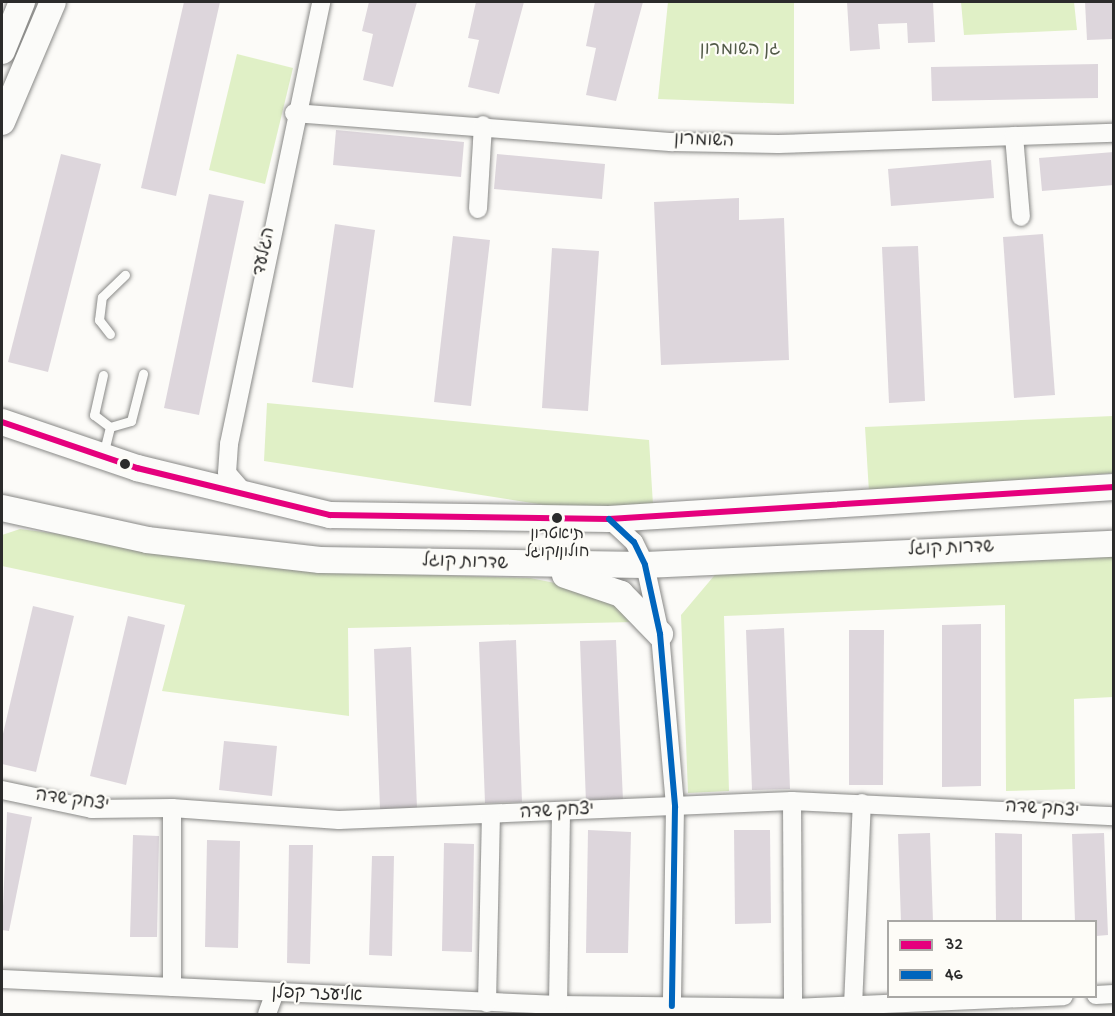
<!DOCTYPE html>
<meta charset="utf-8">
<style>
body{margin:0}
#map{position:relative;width:1115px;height:1016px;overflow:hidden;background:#fcfbf8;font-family:"Gochi Hand","Playpen Sans Hebrew",sans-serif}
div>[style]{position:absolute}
.green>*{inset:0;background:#e0f0c6}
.building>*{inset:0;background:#ddd6dc}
.roads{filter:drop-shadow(0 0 2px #898987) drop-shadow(0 0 2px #898987)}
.lane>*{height:9px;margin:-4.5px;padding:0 4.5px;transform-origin:4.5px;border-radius:4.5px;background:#fbfbf9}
.street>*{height:18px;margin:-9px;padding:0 9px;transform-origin:9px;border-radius:9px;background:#fbfbf9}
.secondary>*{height:26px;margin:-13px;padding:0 13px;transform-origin:13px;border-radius:13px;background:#fbfbf9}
.bus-1>*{height:6px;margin:-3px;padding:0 3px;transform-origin:3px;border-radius:3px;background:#e5007d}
.bus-2>*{height:6px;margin:-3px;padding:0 3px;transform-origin:3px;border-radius:3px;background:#0065bd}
.dots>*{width:16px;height:16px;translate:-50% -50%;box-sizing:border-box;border:3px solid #fdfcf7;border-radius:50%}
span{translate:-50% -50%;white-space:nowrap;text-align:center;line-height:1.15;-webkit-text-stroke:4.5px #fdfcf7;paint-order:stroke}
.bus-label{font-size:16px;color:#2b2b2b}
.park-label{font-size:18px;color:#525a48}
.street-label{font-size:18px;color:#2b2b2b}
.frame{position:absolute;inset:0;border:3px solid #2b2b2b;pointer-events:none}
.legend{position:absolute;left:887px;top:920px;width:210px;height:78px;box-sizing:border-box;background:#fdfcf7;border:2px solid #a9a8a5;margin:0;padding:8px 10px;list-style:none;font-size:18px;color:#2b2b2b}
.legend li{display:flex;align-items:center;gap:12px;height:30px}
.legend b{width:30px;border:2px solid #a9a8a5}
</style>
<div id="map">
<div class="green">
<div style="clip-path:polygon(668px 2px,794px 2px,794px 104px,658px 99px)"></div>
<div style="clip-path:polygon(961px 2px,1074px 2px,1077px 30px,964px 35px)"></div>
<div style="clip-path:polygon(237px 54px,293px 68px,265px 184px,209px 170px)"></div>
<div style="clip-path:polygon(267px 403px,649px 440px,653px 505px,564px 508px,264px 461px)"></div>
<div style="clip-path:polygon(1113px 416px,1113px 473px,869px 492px,865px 427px)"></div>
<div style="clip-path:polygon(20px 529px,367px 573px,530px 578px,595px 591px,628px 610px,635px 622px,348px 628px,349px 716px,162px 691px,185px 605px,2px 566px,2px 535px)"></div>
<div style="clip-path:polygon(1113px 555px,1113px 697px,1074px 699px,1075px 789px,1006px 791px,1005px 605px,724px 616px,729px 791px,688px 793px,681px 615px,719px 570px)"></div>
</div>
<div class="building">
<div style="clip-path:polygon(184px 2px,220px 2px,176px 196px,141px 188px)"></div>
<div style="clip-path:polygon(369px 2px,417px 2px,393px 87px,363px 80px,373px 34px,362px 31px)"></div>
<div style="clip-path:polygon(476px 2px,524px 2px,499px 94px,468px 87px,479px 40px,468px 38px)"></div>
<div style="clip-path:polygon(595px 2px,643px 2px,616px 101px,586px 95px,596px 48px,586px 46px)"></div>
<div style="clip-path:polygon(847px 2px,933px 2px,935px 42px,908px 43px,907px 23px,878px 24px,880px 49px,850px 51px)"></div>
<div style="clip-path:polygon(1085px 2px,1114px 2px,1113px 39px,1087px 40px)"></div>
<div style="clip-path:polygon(1098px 64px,1098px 98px,932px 101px,931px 67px)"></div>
<div style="clip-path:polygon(336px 130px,464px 142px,461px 177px,333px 165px)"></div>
<div style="clip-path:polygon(1114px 152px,1114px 185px,1042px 191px,1039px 158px)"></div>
<div style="clip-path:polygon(61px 154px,101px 164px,48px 372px,8px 362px)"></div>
<div style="clip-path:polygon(497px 154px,605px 164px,602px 199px,494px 189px)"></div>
<div style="clip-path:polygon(991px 160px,994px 198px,891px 206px,888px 169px)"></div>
<div style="clip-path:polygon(209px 194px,244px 201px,199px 415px,164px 408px)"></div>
<div style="clip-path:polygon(739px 198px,739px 220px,784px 218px,789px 360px,661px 365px,654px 202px)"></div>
<div style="clip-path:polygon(335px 224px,375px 230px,353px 388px,312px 382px)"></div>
<div style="clip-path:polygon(1043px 234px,1055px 395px,1014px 398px,1003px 237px)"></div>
<div style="clip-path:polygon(453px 236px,490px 240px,471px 406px,434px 402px)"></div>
<div style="clip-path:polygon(918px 246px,925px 401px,889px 403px,882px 247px)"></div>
<div style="clip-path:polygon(552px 248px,599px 251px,588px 411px,542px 408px)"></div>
<div style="clip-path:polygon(33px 606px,74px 616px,36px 772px,2px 764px,2px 738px)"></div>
<div style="clip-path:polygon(128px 616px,165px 625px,126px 785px,90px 776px)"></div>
<div style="clip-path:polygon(981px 624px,981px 786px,942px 787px,942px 625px)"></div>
<div style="clip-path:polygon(784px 628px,790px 789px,752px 790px,746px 630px)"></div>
<div style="clip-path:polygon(849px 630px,884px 630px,883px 785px,849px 785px)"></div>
<div style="clip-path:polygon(516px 640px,522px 802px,485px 803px,479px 642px)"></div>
<div style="clip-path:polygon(616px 640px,623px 801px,586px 803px,580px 641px)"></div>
<div style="clip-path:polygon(411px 647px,417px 809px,380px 810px,374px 649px)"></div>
<div style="clip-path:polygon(224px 741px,277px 746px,272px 796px,219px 790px)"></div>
<div style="clip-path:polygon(7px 812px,32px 817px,9px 931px,2px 930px)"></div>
<div style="clip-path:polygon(588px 830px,631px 832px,628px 953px,586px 953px)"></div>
<div style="clip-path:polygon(734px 830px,770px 830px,771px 923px,735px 924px)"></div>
<div style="clip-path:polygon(930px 833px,933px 922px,901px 922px,898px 834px)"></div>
<div style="clip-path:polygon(995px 833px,1022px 834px,1022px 922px,996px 922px)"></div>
<div style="clip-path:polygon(1104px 833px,1108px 935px,1096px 936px,1096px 922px,1075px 922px,1072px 834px)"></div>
<div style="clip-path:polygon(133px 835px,159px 836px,157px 937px,130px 937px)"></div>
<div style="clip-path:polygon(207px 840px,240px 841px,238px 948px,205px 947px)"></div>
<div style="clip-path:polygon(444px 843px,474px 844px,472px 952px,442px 951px)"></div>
<div style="clip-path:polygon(289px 845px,313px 845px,310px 964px,287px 963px)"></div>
<div style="clip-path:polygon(372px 856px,394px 856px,392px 956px,369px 955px)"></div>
</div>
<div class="roads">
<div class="lane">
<div style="left:110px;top:334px;width:18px;rotate:-128deg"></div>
<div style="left:99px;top:320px;width:23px;rotate:-83deg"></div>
<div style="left:102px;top:297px;width:32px;rotate:-44deg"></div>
<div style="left:110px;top:427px;width:22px;rotate:-16deg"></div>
<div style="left:131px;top:421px;width:49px;rotate:-75.7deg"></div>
<div style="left:103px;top:455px;width:29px;rotate:-76deg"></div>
<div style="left:110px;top:427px;width:20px;rotate:-143deg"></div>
<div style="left:94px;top:415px;width:41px;rotate:-77.3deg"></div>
</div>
<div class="street">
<div style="left:294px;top:113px;width:380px;rotate:4.4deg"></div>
<div style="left:673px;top:142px;width:105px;rotate:1.1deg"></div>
<div style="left:778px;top:144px;width:336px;rotate:-1.9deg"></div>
<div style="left:1014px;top:136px;width:81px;rotate:85.1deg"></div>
<div style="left:478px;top:209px;width:84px;rotate:-86.6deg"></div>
<div style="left:247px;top:496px;width:30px;rotate:-131deg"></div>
<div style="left:227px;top:473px;width:29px;rotate:-86deg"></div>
<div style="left:229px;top:444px;width:451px;rotate:-78.2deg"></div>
<div style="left:609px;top:519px;width:34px;rotate:43deg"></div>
<div style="left:634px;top:542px;width:25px;rotate:64deg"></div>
<div style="left:645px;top:565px;width:71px;rotate:77.7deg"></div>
<div style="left:660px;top:634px;width:174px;rotate:85deg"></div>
<div style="left:675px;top:807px;width:199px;rotate:90.9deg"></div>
<div style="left:2px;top:790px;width:92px;rotate:11.9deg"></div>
<div style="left:92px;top:809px;width:80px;rotate:-0.7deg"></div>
<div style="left:172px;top:808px;width:167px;rotate:4.1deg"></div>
<div style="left:339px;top:820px;width:453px;rotate:-2.4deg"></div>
<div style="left:792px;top:801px;width:322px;rotate:2.7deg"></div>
<div style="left:792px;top:801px;width:207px;rotate:89.7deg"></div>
<div style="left:172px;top:808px;width:179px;rotate:90deg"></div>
<div style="left:2px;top:979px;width:557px;rotate:2.68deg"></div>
<div style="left:558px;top:1005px;width:235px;rotate:0.7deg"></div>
<div style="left:793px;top:1008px;width:271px;rotate:-2.5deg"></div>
<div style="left:1096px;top:995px;width:18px;rotate:-3deg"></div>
<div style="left:487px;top:1003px;width:187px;rotate:-88.8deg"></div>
<div style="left:558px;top:1005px;width:192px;rotate:-89.1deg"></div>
<div style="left:853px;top:1006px;width:203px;rotate:-87.5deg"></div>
<div style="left:267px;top:1014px;width:20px;rotate:-70deg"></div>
</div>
<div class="secondary">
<div style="left:2px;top:51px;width:53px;rotate:-67.8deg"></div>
<div style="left:2px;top:122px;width:130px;rotate:-67deg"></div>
<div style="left:2px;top:422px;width:143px;rotate:18.8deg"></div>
<div style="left:137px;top:468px;width:199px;rotate:13.7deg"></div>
<div style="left:330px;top:515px;width:279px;rotate:0.8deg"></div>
<div style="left:609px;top:519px;width:506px;rotate:-3.63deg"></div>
<div style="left:2px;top:508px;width:148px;rotate:12.4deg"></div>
<div style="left:147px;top:540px;width:174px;rotate:6.6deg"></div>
<div style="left:320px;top:560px;width:325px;rotate:0.9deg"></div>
<div style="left:645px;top:565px;width:469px;rotate:-2.6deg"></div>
<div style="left:565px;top:575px;width:59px;rotate:18.7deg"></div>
<div style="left:621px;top:594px;width:56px;rotate:45.7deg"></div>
</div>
</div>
<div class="bus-1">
<div style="left:2px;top:422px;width:143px;rotate:18.8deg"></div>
<div style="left:137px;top:468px;width:199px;rotate:13.7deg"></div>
<div style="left:330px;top:515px;width:279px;rotate:0.8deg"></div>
<div style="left:609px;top:519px;width:506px;rotate:-3.63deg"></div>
</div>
<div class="bus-2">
<div style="left:609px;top:519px;width:34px;rotate:43deg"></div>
<div style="left:634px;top:542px;width:25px;rotate:64deg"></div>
<div style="left:645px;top:565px;width:71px;rotate:77.7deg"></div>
<div style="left:660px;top:634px;width:174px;rotate:85deg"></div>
<div style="left:675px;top:807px;width:199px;rotate:90.9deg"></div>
</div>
<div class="dots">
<div style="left:125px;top:464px;background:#2b2b2b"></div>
<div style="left:557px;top:518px;background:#2b2b2b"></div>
</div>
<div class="bus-label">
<span style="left:557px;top:545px">תיאטרון<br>חולון/קוגל</span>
</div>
<div class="park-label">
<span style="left:740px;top:51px">גן השומרון</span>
</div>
<div class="street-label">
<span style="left:704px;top:142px;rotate:2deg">השומרון</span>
<span style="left:266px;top:252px;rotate:-79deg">הגלעד</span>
<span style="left:951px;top:550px;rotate:-2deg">שדרות קוגל</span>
<span style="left:465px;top:564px;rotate:2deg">שדרות קוגל</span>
<span style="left:72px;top:802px;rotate:8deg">יצחק שדה</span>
<span style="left:1042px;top:811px;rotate:4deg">יצחק שדה</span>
<span style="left:557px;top:813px;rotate:-3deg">יצחק שדה</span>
<span style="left:317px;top:996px;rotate:2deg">אליעזר קפלן</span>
</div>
<div class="frame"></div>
<ul class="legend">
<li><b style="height:8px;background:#e5007d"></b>32</li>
<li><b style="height:8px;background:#0065bd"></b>46</li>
</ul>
</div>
